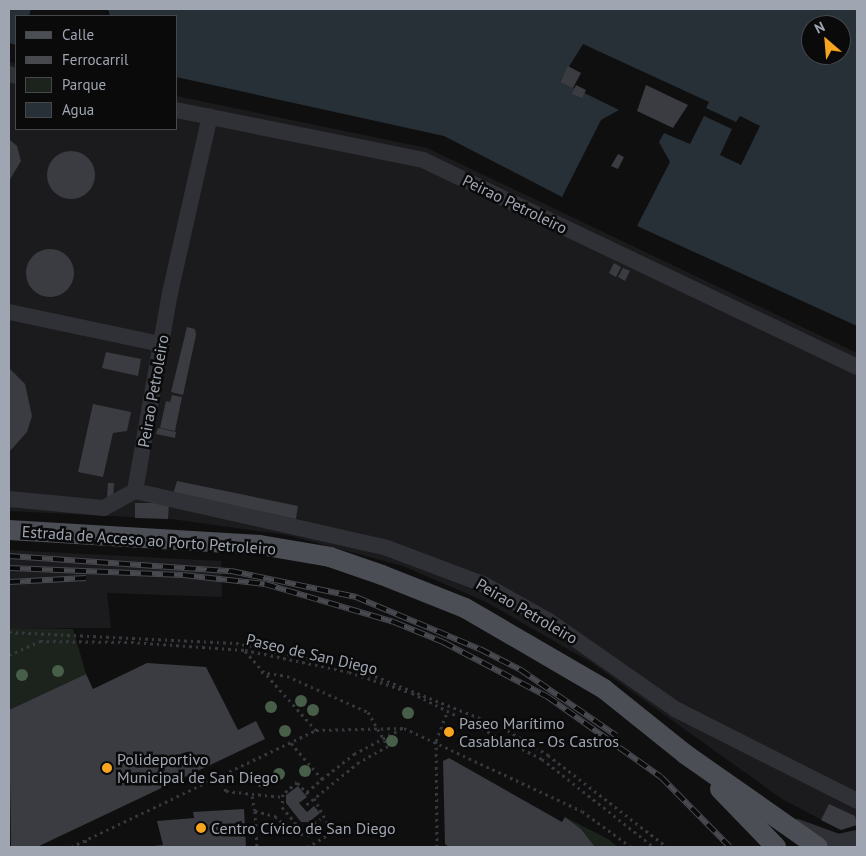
<!DOCTYPE html>
<meta charset="utf-8">
<style>
body{margin:0}
#map{position:relative;width:866px;height:856px;overflow:hidden;background:#0f0f10;font-family:"PT Sans",sans-serif}
div>[style]{position:absolute}
.built>*{inset:0;background:#1b1b1d}
.green>*{inset:0;background:#1b231c}
.water>*{inset:0;background:#273036}
.building>*{inset:0;background:#3b3c41}
.round{border-radius:50%}
.path>*{height:3px;margin-top:-1.5px;transform-origin:0;background:repeating-linear-gradient(90deg,#36383d 0 2.5px,transparent 0 6.5px)}
.minor>*{height:16px;margin:-8px;padding:0 8px;transform-origin:8px;border-radius:8px;background:#303136}
.major>*{height:20px;margin:-10px;padding:0 10px;transform-origin:10px;border-radius:10px;background:#4c4e55}
.rail>*{height:5.5px;margin-top:-2.75px;transform-origin:0;background:repeating-linear-gradient(90deg,#0a0a0b 0 11px,#47494f 0 22px);box-sizing:border-box;border-block:1px solid #47494f}
.trees>*{width:12px;height:12px;margin:-6px;border-radius:50%;background:#475e48}
.dots>*{width:14px;height:14px;translate:-50% -50%;box-sizing:border-box;border:2px solid #0a0a0b;border-radius:50%}
span{translate:-50% -50%;white-space:nowrap;text-align:center;line-height:1.15;-webkit-text-stroke:5px #0a0a0b;paint-order:stroke}
.street-label{font-size:16px;color:#9fa6b2}
.poi-label{font-size:16px;color:#9fa6b2}
.left{translate:0 -50%;text-align:left}
.frame{position:absolute;inset:0;border:10px solid #9fa6b2;pointer-events:none}
.legend{position:absolute;left:15px;top:15px;width:162px;height:115px;box-sizing:border-box;background:#0a0a0b;border:1px solid #46484e;margin:0;padding:6px 9px;list-style:none;font-size:15px;color:#9fa6b2}
.legend li{display:flex;align-items:center;gap:10px;height:25px}
.legend b{width:25px;border:1px solid #46484e}
.north{position:absolute;left:801px;top:15px;width:50px;height:50px;box-sizing:border-box;background:#0a0a0b;border:1px solid #46484e;border-radius:50%;rotate:333deg;font-size:14px;font-weight:700;line-height:20px;text-align:center;color:#9fa6b2}
.north::after{content:'';display:block;margin:auto;width:18px;height:22px;background:#f7a520;clip-path:polygon(50% 0,100% 100%,50% 72%,0 100%)}
</style>
<div id="map">
<div class="built">
<div style="clip-path:polygon(9px 62px,16px 63px,16px 129px,176px 129px,176px 96px,427px 148px,857px 353px,857px 825px,841px 830px,782px 799px,592px 663px,486px 602px,403px 566px,287px 535px,171px 519px,9px 511px)"></div>
<div style="clip-path:polygon(9px 550px,221px 561px,222px 597px,107px 593px,111px 628px,9px 628px)"></div>
</div>
<div class="green">
<div style="clip-path:polygon(9px 628px,73px 629px,86px 674px,9px 710px)"></div>
<div style="clip-path:polygon(565px 817px,608px 839px,618px 847px,595px 847px,581px 829px)"></div>
</div>
<div class="water">
<div style="clip-path:polygon(9px 9px,31px 9px,29px 16px,16px 16px,16px 45px,9px 43px)"></div>
<div style="clip-path:polygon(evenodd,108px 9px,857px 9px,857px 326px,637px 226px,670px 162px,659px 142px,664px 133px,690px 144px,704px 116px,732px 129px,720px 155px,741px 165px,760px 126px,740px 116px,736px 122px,706px 108px,709px 102px,583px 44px,560px 81px,619px 110px,601px 120px,562px 197px,444px 136px,176px 77px,176px 16px,110px 16px,108px 9px,811px 25px,841px 25px,841px 55px,811px 55px,811px 25px)"></div>
</div>
<div class="building">
<div style="clip-path:polygon(568px 66px,581px 73px,573px 88px,560px 82px)"></div>
<div style="clip-path:polygon(576px 85px,586px 90px,582px 98px,572px 94px)"></div>
<div style="clip-path:polygon(646px 85px,688px 105px,673px 128px,637px 111px)"></div>
<div style="clip-path:polygon(9px 139px,17px 146px,21px 161px,9px 181px)"></div>
<div class="round" style="left:47px;top:151px;width:48px;height:48px"></div>
<div style="clip-path:polygon(618px 154px,624px 157px,618px 169px,611px 166px)"></div>
<div class="round" style="left:26px;top:249px;width:48px;height:48px"></div>
<div style="clip-path:polygon(614px 263px,621px 267px,616px 277px,609px 273px)"></div>
<div style="clip-path:polygon(623px 268px,630px 271px,625px 281px,618px 277px)"></div>
<div style="clip-path:polygon(187px 327px,195px 329px,196px 335px,183px 395px,171px 392px)"></div>
<div style="clip-path:polygon(106px 352px,141px 359px,138px 376px,102px 368px)"></div>
<div style="clip-path:polygon(9px 368px,25px 384px,32px 416px,27px 432px,9px 452px)"></div>
<div style="clip-path:polygon(172px 395px,182px 397px,175px 431px,160px 428px,166px 401px,170px 402px)"></div>
<div style="clip-path:polygon(93px 404px,131px 412px,127px 431px,113px 433px,103px 477px,78px 472px)"></div>
<div style="clip-path:polygon(158px 428px,176px 432px,175px 438px,156px 434px)"></div>
<div style="clip-path:polygon(177px 481px,298px 506px,296px 519px,173px 494px)"></div>
<div style="clip-path:polygon(108px 483px,114px 483px,113px 498px,107px 498px)"></div>
<div style="clip-path:polygon(135px 503px,169px 503px,168px 519px,135px 518px)"></div>
<div style="clip-path:polygon(147px 663px,206px 667px,238px 730px,256px 721px,265px 739px,37px 847px,11px 847px,9px 710px,86px 674px,93px 689px)"></div>
<div style="clip-path:polygon(449px 758px,562px 822px,565px 817px,581px 829px,595px 847px,449px 847px,445px 844px,443px 761px)"></div>
<div style="clip-path:polygon(298px 786px,307px 797px,299px 803px,307px 812px,314px 806px,320px 813px,309px 822px,301px 822px,286px 803px,286px 795px)"></div>
<div style="clip-path:polygon(829px 804px,855px 816px,857px 825px,841px 830px,821px 820px)"></div>
<div style="clip-path:polygon(244px 809px,246px 847px,145px 847px,163px 845px,157px 821px,194px 818px,193px 812px)"></div>
</div>
<div class="path">
<div style="left:9px;top:632px;width:227px;rotate:2.8deg"></div>
<div style="left:236px;top:643px;width:124px;rotate:12.1deg"></div>
<div style="left:357px;top:669px;width:156px;rotate:21.8deg"></div>
<div style="left:502px;top:727px;width:54px;rotate:31.3deg"></div>
<div style="left:548px;top:755px;width:150px;rotate:37.7deg"></div>
<div style="left:245px;top:651px;width:106px;rotate:48.1deg"></div>
<div style="left:9px;top:655px;width:34px;rotate:-24deg"></div>
<div style="left:40px;top:641px;width:91px;rotate:0.6deg"></div>
<div style="left:131px;top:642px;width:114px;rotate:4deg"></div>
<div style="left:245px;top:650px;width:106px;rotate:11.9deg"></div>
<div style="left:349px;top:672px;width:66px;rotate:18.4deg"></div>
<div style="left:412px;top:693px;width:146px;rotate:26.9deg"></div>
<div style="left:542px;top:759px;width:142px;rotate:38.2deg"></div>
<div style="left:261px;top:672px;width:26px;rotate:9deg"></div>
<div style="left:287px;top:676px;width:89px;rotate:24deg"></div>
<div style="left:368px;top:712px;width:39px;rotate:60deg"></div>
<div style="left:388px;top:746px;width:33px;rotate:151deg"></div>
<div style="left:359px;top:762px;width:68px;rotate:140.9deg"></div>
<div style="left:291px;top:743px;width:48px;rotate:49.3deg"></div>
<div style="left:322px;top:779px;width:41px;rotate:-38deg"></div>
<div style="left:354px;top:754px;width:53px;rotate:-28deg"></div>
<div style="left:219px;top:777px;width:16px;rotate:63deg"></div>
<div style="left:226px;top:791px;width:57px;rotate:6deg"></div>
<div style="left:307px;top:792px;width:20px;rotate:-41deg"></div>
<div style="left:308px;top:794px;width:16px;rotate:-133deg"></div>
<div style="left:297px;top:782px;width:18px;rotate:139deg"></div>
<div style="left:283px;top:794px;width:13px;rotate:94deg"></div>
<div style="left:282px;top:807px;width:26px;rotate:50deg"></div>
<div style="left:299px;top:827px;width:10px"></div>
<div style="left:309px;top:827px;width:14px;rotate:-36deg"></div>
<div style="left:252px;top:796px;width:15px;rotate:79deg"></div>
<div style="left:255px;top:811px;width:21px;rotate:14deg"></div>
<div style="left:275px;top:816px;width:25px;rotate:42deg"></div>
<div style="left:294px;top:833px;width:15px;rotate:8deg"></div>
<div style="left:309px;top:835px;width:22px;rotate:-30deg"></div>
<div style="left:328px;top:824px;width:12px;rotate:99deg"></div>
<div style="left:326px;top:836px;width:21px;rotate:149deg"></div>
<div style="left:314px;top:798px;width:30px;rotate:62deg"></div>
<div style="left:255px;top:811px;width:36px;rotate:87deg"></div>
<div style="left:85px;top:840px;width:8px;rotate:67deg"></div>
<div style="left:71px;top:847px;width:272px;rotate:-25.5deg"></div>
<div style="left:316px;top:730px;width:88px;rotate:-1.3deg"></div>
<div style="left:404px;top:728px;width:196px;rotate:25deg"></div>
<div style="left:582px;top:811px;width:61px;rotate:36.3deg"></div>
<div style="left:437px;top:847px;width:106px;rotate:-90.5deg"></div>
<div style="left:436px;top:741px;width:33px;rotate:-69deg"></div>
</div>
<div class="minor">
<div style="left:9px;top:74px;width:7px;rotate:16deg"></div>
<div style="left:176px;top:110px;width:252px;rotate:11.4deg"></div>
<div style="left:423px;top:160px;width:481px;rotate:25.5deg"></div>
<div style="left:9px;top:312px;width:155px;rotate:11.9deg"></div>
<div style="left:135px;top:491px;width:201px;rotate:-80deg"></div>
<div style="left:170px;top:293px;width:181px;rotate:-77.3deg"></div>
<div style="left:9px;top:499px;width:95px;rotate:5.4deg"></div>
<div style="left:104px;top:508px;width:35px;rotate:-29deg"></div>
<div style="left:135px;top:491px;width:258px;rotate:12.7deg"></div>
<div style="left:387px;top:548px;width:103px;rotate:20.6deg"></div>
<div style="left:483px;top:584px;width:76px;rotate:29.3deg"></div>
<div style="left:549px;top:621px;width:154px;rotate:34.9deg"></div>
<div style="left:675px;top:709px;width:204px;rotate:26.8deg"></div>
<div style="left:797px;top:827px;width:44px;rotate:20.1deg"></div>
<div style="left:838px;top:842px;width:19px;rotate:-12deg"></div>
</div>
<div class="major">
<div style="left:9px;top:530px;width:251px;rotate:3.4deg"></div>
<div style="left:260px;top:545px;width:71px;rotate:9.7deg"></div>
<div style="left:330px;top:557px;width:55px;rotate:19.1deg"></div>
<div style="left:382px;top:575px;width:89px;rotate:21.7deg"></div>
<div style="left:465px;top:608px;width:161px;rotate:30.2deg"></div>
<div style="left:604px;top:689px;width:104px;rotate:38.7deg"></div>
<div style="left:685px;top:754px;width:162px;rotate:35deg"></div>
<div style="left:720px;top:789px;width:81px;rotate:46deg"></div>
</div>
<div class="rail">
<div style="left:9px;top:556px;width:223px;rotate:3.9deg"></div>
<div style="left:231px;top:571px;width:128px;rotate:11.7deg"></div>
<div style="left:356px;top:597px;width:134px;rotate:22.8deg"></div>
<div style="left:480px;top:649px;width:46px;rotate:27.1deg"></div>
<div style="left:521px;top:670px;width:116px;rotate:34.5deg"></div>
<div style="left:9px;top:568px;width:174px;rotate:2.3deg"></div>
<div style="left:183px;top:575px;width:82px;rotate:6.3deg"></div>
<div style="left:265px;top:584px;width:134px;rotate:16.4deg"></div>
<div style="left:394px;top:622px;width:53px;rotate:22.2deg"></div>
<div style="left:443px;top:642px;width:119px;rotate:27.6deg"></div>
<div style="left:548px;top:697px;width:138px;rotate:35.3deg"></div>
<div style="left:661px;top:777px;width:98px;rotate:45.4deg"></div>
<div style="left:9px;top:582px;width:77px;rotate:-3deg"></div>
</div>
<div class="trees">
<div style="left:58px;top:671px"></div>
<div style="left:22px;top:675px"></div>
<div style="left:301px;top:701px"></div>
<div style="left:271px;top:707px"></div>
<div style="left:313px;top:710px"></div>
<div style="left:408px;top:713px"></div>
<div style="left:285px;top:731px"></div>
<div style="left:392px;top:741px"></div>
<div style="left:305px;top:771px"></div>
<div style="left:279px;top:774px"></div>
<div style="left:263px;top:782px"></div>
</div>
<div class="dots">
<div style="left:449px;top:732px;background:#f7a520"></div>
<div style="left:107px;top:768px;background:#f7a520"></div>
<div style="left:201px;top:828px;background:#f7a520"></div>
</div>
<div class="street-label">
<span style="left:515px;top:204px;rotate:26deg">Peirao Petroleiro</span>
<span style="left:153px;top:391px;rotate:-80deg">Peirao Petroleiro</span>
<span style="left:149px;top:540px;rotate:4deg">Estrada de Acceso ao Porto Petroleiro</span>
<span style="left:527px;top:611px;rotate:30deg">Peirao Petroleiro</span>
<span style="left:312px;top:654px;rotate:13deg">Paseo de San Diego</span>
</div>
<div class="poi-label">
<span class="left" style="left:459px;top:732px">Paseo Marítimo<br>Casablanca - Os Castros</span>
<span class="left" style="left:117px;top:768px">Polideportivo<br>Municipal de San Diego</span>
<span class="left" style="left:211px;top:828px">Centro Cívico de San Diego</span>
</div>
<div class="frame"></div>
<ul class="legend">
<li><b style="height:6px;background:#4c4e55"></b>Calle</li>
<li><b style="height:6px;background:#47494f"></b>Ferrocarril</li>
<li><b style="height:14px;background:#1b231c"></b>Parque</li>
<li><b style="height:14px;background:#273036"></b>Agua</li>
</ul>
<div class="north">N</div>
</div>
